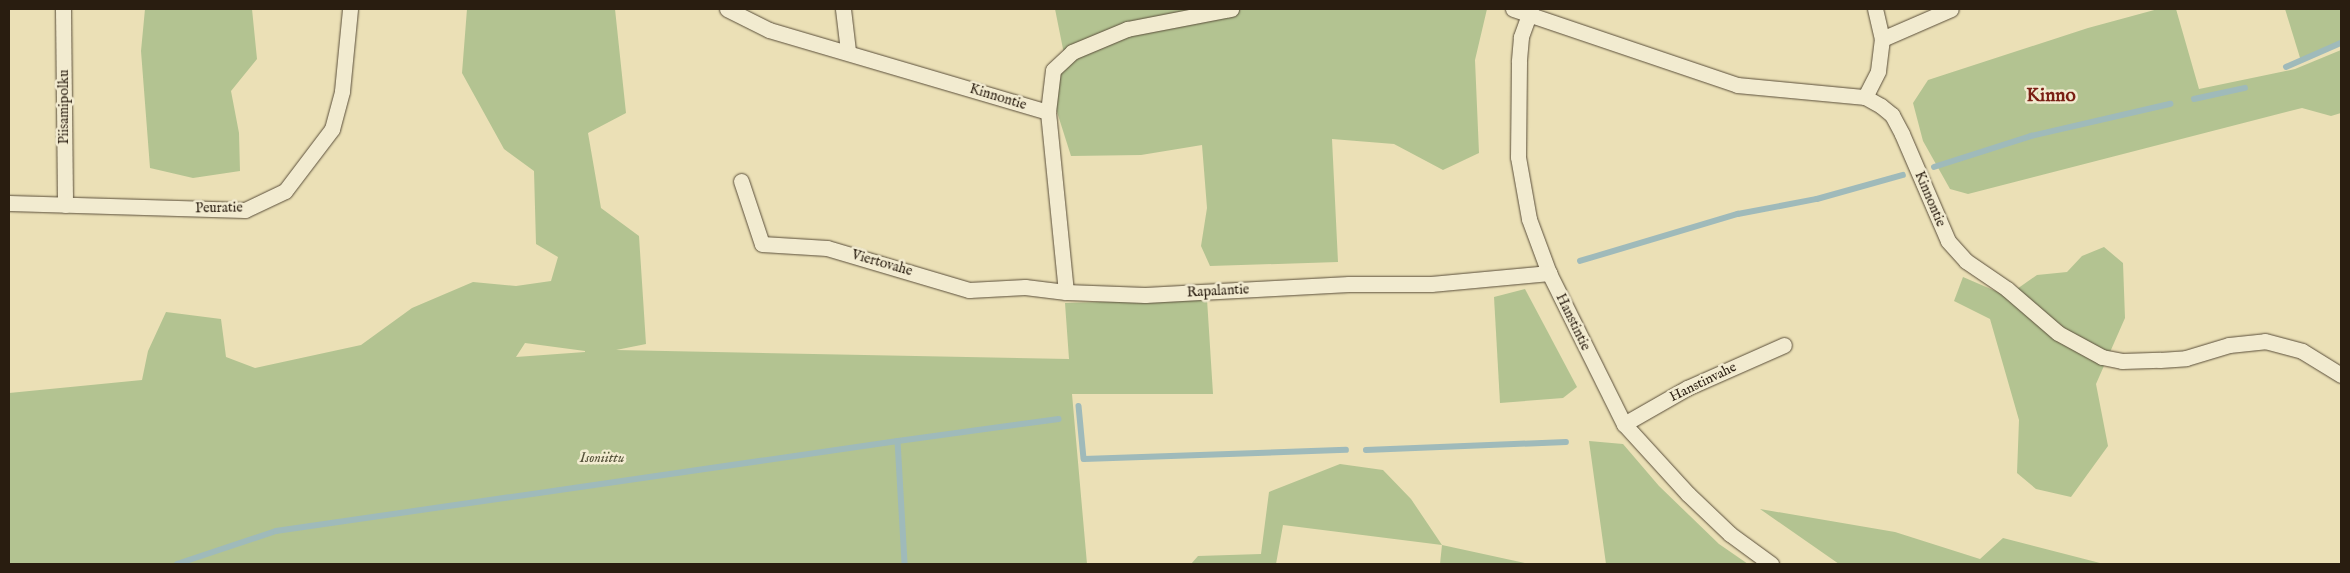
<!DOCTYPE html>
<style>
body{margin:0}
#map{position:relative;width:2350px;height:573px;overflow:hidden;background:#ebe0b6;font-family:"IM FELL English",serif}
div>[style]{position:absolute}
.green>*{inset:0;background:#b3c391}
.stream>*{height:5.5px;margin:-2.75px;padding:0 2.75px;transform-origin:2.75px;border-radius:2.75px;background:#9fbaba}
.roads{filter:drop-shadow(0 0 1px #5a4e3a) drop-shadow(0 0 1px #5a4e3a)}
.street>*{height:15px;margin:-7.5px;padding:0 7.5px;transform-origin:7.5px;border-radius:7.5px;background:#f2ebd0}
span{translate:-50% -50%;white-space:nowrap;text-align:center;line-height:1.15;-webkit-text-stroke:5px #f2ebd0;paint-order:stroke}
.street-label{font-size:14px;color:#291d10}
.park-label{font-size:14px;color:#524f37;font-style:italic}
.district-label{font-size:19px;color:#7a1f14;font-weight:700}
.frame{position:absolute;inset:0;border:10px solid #291d10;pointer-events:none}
</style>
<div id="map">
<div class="green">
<div style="clip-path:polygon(145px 9px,252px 9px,257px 59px,231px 91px,239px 133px,240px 171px,193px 178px,150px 168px,141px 51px)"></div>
<div style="clip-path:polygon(evenodd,467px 9px,615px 9px,626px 113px,588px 133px,601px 208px,639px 236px,646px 344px,616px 350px,1069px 359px,1065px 303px,1207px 299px,1213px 394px,1072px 394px,1087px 564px,9px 564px,9px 393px,142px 380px,148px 351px,166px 312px,221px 319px,226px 357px,255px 368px,361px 345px,412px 308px,473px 282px,516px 286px,551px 281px,558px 257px,536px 244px,534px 171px,504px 149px,462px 73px,467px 9px,525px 343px,585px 351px,585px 352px,516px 357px,525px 343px)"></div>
<div style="clip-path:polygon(1055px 9px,1487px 9px,1475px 60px,1479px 153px,1443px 170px,1394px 144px,1332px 139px,1338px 262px,1210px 266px,1201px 246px,1207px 208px,1202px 145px,1141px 155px,1071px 156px,1051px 93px,1064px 54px)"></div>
<div style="clip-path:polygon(2158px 9px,2176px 9px,2199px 89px,2295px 69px,2341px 50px,2341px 113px,2331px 116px,2302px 108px,1968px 194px,1950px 189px,1923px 141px,1913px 103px,1928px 80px,2088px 28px)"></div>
<div style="clip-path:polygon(2285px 9px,2341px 9px,2341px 43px,2301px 61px)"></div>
<div style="clip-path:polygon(2104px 247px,2123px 263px,2125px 318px,2096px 384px,2108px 446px,2071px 497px,2036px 489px,2017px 473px,2019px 420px,1990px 319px,1954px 301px,1963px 277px,2007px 296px,2037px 275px,2067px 272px,2082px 256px)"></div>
<div style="clip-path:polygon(1525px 289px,1577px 387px,1563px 398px,1500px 403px,1494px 297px)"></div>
<div style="clip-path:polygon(1589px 441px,1623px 444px,1659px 486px,1719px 544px,1748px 564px,1606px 564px)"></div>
<div style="clip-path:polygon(1340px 464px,1383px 470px,1411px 499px,1442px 545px,1530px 564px,1440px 564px,1442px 545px,1283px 525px,1276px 564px,1191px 564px,1198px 556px,1261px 554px,1269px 492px)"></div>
<div style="clip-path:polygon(1760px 509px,1895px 532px,1980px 559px,2003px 538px,2100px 563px,1839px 564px)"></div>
</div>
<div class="stream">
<div style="left:2286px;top:67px;width:60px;rotate:-23.6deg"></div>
<div style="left:2194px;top:99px;width:52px;rotate:-12.2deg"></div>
<div style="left:1934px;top:167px;width:102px;rotate:-17.7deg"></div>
<div style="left:2031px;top:136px;width:143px;rotate:-13deg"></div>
<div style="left:1580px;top:261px;width:165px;rotate:-16.6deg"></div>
<div style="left:1738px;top:214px;width:80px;rotate:-10.8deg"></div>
<div style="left:1817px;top:199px;width:89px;rotate:-15.6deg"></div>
<div style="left:1079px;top:406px;width:53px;rotate:84.6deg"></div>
<div style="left:1084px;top:459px;width:262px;rotate:-2deg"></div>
<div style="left:898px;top:441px;width:162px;rotate:-7.8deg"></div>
<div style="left:1366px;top:450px;width:200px;rotate:-2.3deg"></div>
<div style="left:177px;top:564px;width:104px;rotate:-18.4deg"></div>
<div style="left:276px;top:531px;width:628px;rotate:-8.23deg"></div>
<div style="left:898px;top:441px;width:123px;rotate:86.7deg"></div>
</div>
<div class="roads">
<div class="street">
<div style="left:63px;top:9px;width:196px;rotate:89.4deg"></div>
<div style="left:727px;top:9px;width:47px;rotate:26.6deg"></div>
<div style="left:769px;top:30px;width:291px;rotate:16.4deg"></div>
<div style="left:1048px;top:112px;width:42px;rotate:-83.2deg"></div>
<div style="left:1053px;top:70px;width:26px;rotate:-43deg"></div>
<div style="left:1072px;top:52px;width:60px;rotate:-22.7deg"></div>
<div style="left:1127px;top:29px;width:106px;rotate:-10.9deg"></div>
<div style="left:843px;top:9px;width:42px;rotate:83.2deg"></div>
<div style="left:1513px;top:9px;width:237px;rotate:18.7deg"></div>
<div style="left:1737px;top:85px;width:129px;rotate:5.4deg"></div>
<div style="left:1865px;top:97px;width:18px;rotate:29deg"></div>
<div style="left:1881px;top:106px;width:14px;rotate:39deg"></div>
<div style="left:1892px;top:115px;width:21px;rotate:62deg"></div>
<div style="left:1902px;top:134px;width:116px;rotate:66.7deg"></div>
<div style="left:1948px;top:241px;width:27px;rotate:48deg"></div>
<div style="left:1966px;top:261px;width:50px;rotate:34.3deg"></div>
<div style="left:2007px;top:289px;width:67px;rotate:40.8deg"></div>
<div style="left:2058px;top:333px;width:50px;rotate:28.6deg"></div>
<div style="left:2102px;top:357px;width:20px;rotate:11deg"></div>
<div style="left:2122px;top:361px;width:38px;rotate:-2deg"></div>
<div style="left:2160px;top:360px;width:26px;rotate:-4deg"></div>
<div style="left:2186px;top:358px;width:45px;rotate:-16.8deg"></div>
<div style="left:2229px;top:345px;width:36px;rotate:-6deg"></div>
<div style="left:2265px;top:341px;width:38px;rotate:15deg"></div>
<div style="left:2302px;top:351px;width:46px;rotate:31.6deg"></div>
<div style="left:1531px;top:9px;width:30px;rotate:110deg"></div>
<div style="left:1521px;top:37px;width:25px;rotate:95deg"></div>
<div style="left:1519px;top:62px;width:95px;rotate:90.6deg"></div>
<div style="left:1518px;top:157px;width:63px;rotate:79.9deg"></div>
<div style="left:1529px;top:219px;width:58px;rotate:69.7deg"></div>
<div style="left:1549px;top:273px;width:169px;rotate:63.6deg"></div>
<div style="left:1624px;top:424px;width:95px;rotate:47.6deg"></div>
<div style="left:1688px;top:494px;width:58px;rotate:43.6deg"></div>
<div style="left:1730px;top:534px;width:51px;rotate:36.2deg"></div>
<div style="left:1882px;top:39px;width:75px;rotate:-23.5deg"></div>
<div style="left:1865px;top:97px;width:29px;rotate:-63deg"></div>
<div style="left:1878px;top:71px;width:32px;rotate:-83deg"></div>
<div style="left:1882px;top:39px;width:31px;rotate:-103deg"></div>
<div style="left:1048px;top:112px;width:181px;rotate:84.3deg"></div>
<div style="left:1066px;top:292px;width:79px;rotate:2.2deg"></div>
<div style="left:1145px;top:295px;width:204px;rotate:-3.1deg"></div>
<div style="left:1349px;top:284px;width:82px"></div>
<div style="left:1431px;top:284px;width:119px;rotate:-5.3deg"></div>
<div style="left:741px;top:181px;width:66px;rotate:71.6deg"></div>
<div style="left:762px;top:244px;width:65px;rotate:3.5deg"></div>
<div style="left:827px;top:248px;width:148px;rotate:16.5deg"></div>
<div style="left:969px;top:290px;width:56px;rotate:-3.1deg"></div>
<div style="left:1025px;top:287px;width:41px;rotate:7deg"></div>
<div style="left:9px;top:203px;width:236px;rotate:1.7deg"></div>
<div style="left:245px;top:210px;width:44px;rotate:-25.4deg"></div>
<div style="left:285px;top:191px;width:78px;rotate:-52.8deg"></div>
<div style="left:332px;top:129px;width:39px;rotate:-75deg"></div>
<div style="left:342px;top:91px;width:82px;rotate:-84.4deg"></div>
<div style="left:1624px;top:424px;width:73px;rotate:-29.7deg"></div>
<div style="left:1687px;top:388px;width:106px;rotate:-23.9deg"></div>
</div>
</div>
<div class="street-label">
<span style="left:998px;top:97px;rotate:17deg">Kinnontie</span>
<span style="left:64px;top:107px;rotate:-90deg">Piisamipolku</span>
<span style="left:1930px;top:199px;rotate:67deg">Kinnontie</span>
<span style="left:219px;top:208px;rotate:-1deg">Peuratie</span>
<span style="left:882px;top:263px;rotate:16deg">Viertovahe</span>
<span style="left:1218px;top:291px;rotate:-3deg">Rapalantie</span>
<span style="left:1573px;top:322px;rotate:64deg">Hanstintie</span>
<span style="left:1703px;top:382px;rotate:-26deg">Hanstinvahe</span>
</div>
<div class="park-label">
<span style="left:602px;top:458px">Isoniittu</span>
</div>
<div class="district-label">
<span style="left:2051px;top:97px">Kinno</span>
</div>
<div class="frame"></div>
</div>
